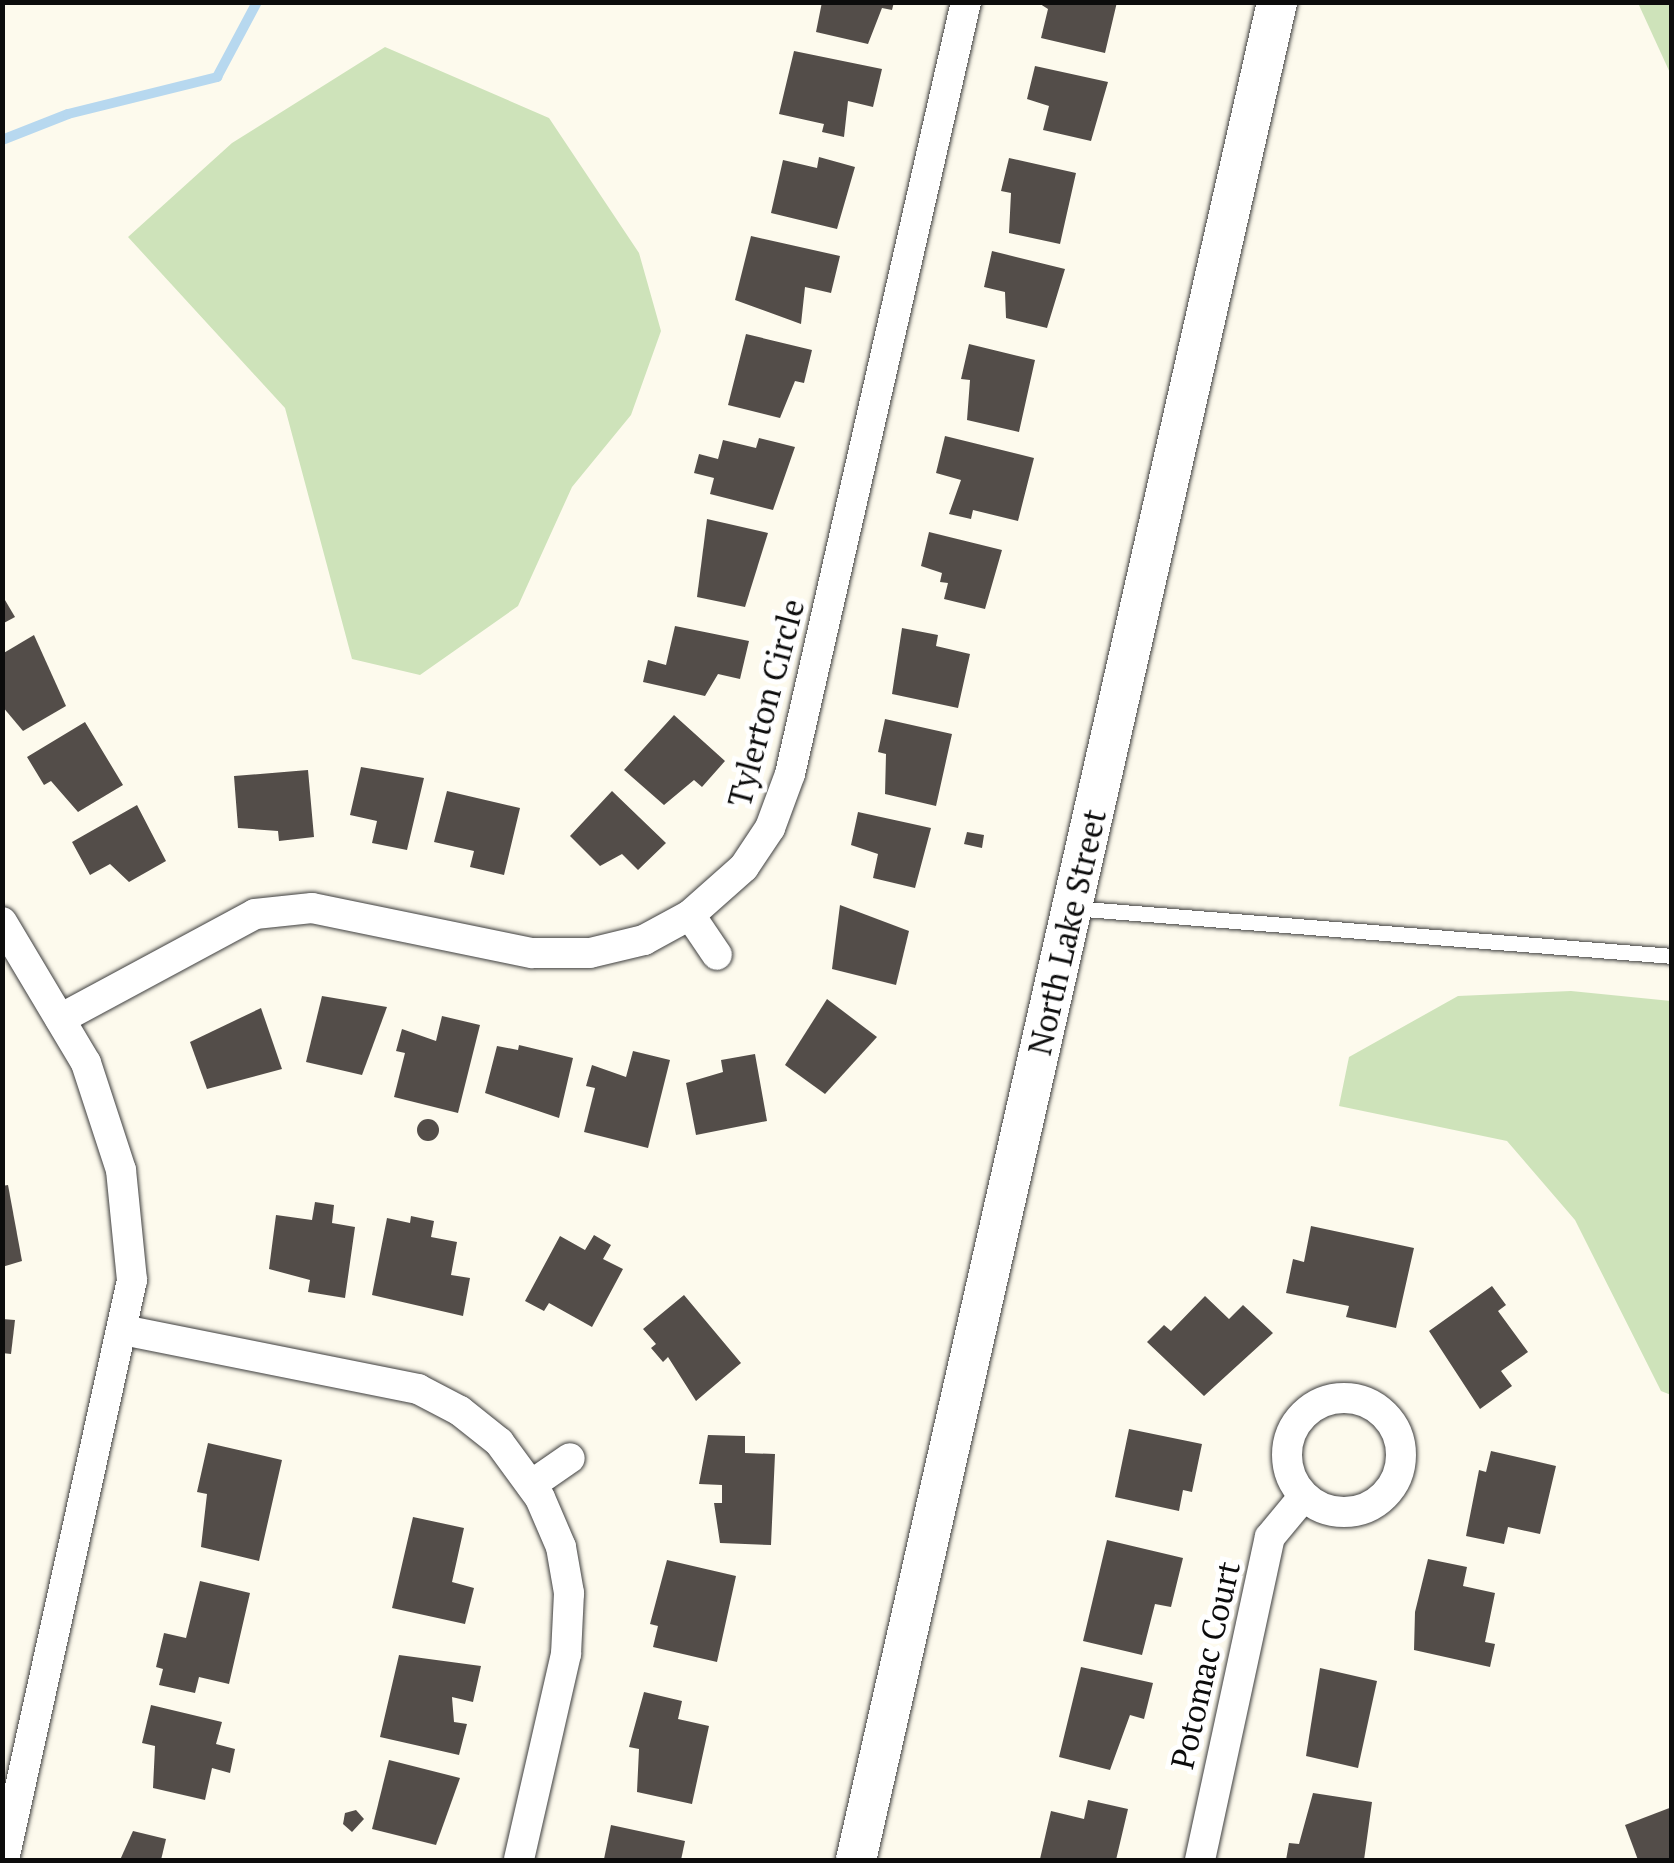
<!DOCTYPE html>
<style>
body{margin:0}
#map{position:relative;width:1674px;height:1863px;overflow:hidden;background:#fdfaed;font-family:"PT Serif",serif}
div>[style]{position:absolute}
.green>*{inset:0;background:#cee3ba}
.stream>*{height:10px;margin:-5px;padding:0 5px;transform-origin:5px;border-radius:5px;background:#b7d8ef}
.building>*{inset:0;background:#534d49}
.round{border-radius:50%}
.roads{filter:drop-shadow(0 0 2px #3f3f3f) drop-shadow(0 0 2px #3f3f3f)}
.service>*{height:15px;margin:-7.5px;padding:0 7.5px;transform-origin:7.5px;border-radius:7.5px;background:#fff}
.minor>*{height:30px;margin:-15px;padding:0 15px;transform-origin:15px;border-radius:15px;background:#fff}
.minor>.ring{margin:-15px;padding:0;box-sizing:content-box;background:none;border:30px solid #fff;border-radius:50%}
.tertiary>*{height:40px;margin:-20px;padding:0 20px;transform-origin:20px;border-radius:20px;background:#fff}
span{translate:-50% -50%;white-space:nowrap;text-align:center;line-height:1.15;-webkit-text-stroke:10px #fff;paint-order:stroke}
.street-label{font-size:32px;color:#0c0c0c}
.frame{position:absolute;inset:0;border:5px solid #0c0c0c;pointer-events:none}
</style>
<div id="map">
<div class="green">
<div style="clip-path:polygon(1638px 3px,1671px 3px,1671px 75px)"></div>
<div style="clip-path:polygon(385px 47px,549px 118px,639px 253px,661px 331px,631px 415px,572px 487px,518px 606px,420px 675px,352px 659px,285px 408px,128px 237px,232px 143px)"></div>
<div style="clip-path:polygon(1571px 991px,1671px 1001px,1671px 1395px,1661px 1391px,1575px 1220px,1507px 1141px,1339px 1106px,1349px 1057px,1458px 996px)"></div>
</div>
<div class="stream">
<div style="left:2px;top:140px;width:71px;rotate:-21.5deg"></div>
<div style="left:68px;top:114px;width:154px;rotate:-13.9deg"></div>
<div style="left:217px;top:77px;width:85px;rotate:-61.9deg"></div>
</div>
<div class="building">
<div style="clip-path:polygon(822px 2px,894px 2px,892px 10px,882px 8px,868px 44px,816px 32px)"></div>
<div style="clip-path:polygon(1037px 2px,1117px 2px,1105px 53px,1041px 38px,1048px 9px)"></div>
<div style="clip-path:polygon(794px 51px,882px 69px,873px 107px,848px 101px,844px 137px,822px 132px,824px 124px,779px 114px)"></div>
<div style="clip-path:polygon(1035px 66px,1108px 82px,1091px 141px,1043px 130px,1049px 106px,1027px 99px)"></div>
<div style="clip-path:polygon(819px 157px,855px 167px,837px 229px,771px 213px,783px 160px,817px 168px)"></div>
<div style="clip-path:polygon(1009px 158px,1076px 173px,1060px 244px,1009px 233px,1011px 193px,1001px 191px)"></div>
<div style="clip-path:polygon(751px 236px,840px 256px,831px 293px,805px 287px,801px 324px,735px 300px)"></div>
<div style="clip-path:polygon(992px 251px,1065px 269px,1047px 328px,1006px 318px,1005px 292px,984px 287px)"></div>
<div style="clip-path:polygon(746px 334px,812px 350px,804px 383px,795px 381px,780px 418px,728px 405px)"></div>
<div style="clip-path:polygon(969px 344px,1035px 360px,1019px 432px,967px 420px,970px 380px,961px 379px)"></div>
<div style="clip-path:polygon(945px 436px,1034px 458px,1018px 521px,973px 510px,971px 519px,949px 514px,961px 480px,936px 473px)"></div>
<div style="clip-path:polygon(759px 438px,795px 447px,773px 510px,710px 494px,714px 478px,694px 473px,699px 454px,718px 459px,723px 440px,756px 448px)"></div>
<div style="clip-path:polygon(707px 519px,768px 533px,745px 607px,697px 597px)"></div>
<div style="clip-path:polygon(929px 532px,1002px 550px,985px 609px,944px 599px,948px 583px,940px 582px,942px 573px,921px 566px)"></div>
<div style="clip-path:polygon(2px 595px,15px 617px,2px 624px)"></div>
<div style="clip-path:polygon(675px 626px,749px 641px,740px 679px,718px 674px,705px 696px,643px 682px,648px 660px,666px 665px)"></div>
<div style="clip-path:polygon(902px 628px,938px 635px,936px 646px,970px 654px,958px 708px,892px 694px)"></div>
<div style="clip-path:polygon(34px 635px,66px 706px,23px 731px,2px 706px,2px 654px)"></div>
<div style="clip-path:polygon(674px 715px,725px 761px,702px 787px,694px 780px,664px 805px,624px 770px)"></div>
<div style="clip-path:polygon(885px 719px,952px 734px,936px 806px,885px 794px,886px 754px,878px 752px)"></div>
<div style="clip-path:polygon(85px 722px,123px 785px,78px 812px,51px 781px,44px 785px,27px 757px)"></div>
<div style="clip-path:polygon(361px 767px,424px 778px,407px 850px,372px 843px,377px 821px,350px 815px)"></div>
<div style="clip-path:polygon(308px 770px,314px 837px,279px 841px,278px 831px,238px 828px,234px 776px)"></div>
<div style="clip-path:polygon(447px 791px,520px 808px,504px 875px,470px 867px,474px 851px,434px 842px)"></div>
<div style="clip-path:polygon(612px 791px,666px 843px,638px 870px,622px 854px,600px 866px,570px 836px)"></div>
<div style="clip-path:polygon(137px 805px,166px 861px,129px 882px,110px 864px,90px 875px,72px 842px)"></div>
<div style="clip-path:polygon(858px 812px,931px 828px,915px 888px,873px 878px,878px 854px,851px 845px)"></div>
<div style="clip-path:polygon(967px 832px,984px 835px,982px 848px,964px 844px)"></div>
<div style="clip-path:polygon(840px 905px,909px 931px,896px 985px,832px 969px)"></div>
<div style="clip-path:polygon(322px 996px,387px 1007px,362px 1075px,306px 1062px)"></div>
<div style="clip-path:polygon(827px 999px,877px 1037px,825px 1094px,785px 1065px)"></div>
<div style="clip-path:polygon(261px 1008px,282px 1069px,207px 1089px,190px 1042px)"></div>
<div style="clip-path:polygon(442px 1016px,480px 1025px,458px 1113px,394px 1097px,405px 1053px,396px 1051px,402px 1029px,436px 1041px)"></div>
<div style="clip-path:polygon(519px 1045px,573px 1058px,559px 1118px,485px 1093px,497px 1046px,518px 1050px)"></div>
<div style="clip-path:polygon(633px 1051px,670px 1060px,648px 1148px,584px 1132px,595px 1088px,586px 1086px,592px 1065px,626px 1077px)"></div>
<div style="clip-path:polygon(755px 1054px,767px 1121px,696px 1135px,686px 1083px,723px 1072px,721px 1060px)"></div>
<div class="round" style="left:417px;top:1119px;width:22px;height:22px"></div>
<div style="clip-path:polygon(8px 1185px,22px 1261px,2px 1267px,2px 1186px)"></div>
<div style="clip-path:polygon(315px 1202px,334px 1205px,332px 1223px,355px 1227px,345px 1298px,308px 1292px,310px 1280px,269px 1269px,276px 1215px,312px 1220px)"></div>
<div style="clip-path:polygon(411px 1216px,434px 1221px,431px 1237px,457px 1242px,451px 1275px,470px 1278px,463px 1316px,372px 1295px,387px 1218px,410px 1223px)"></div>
<div style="clip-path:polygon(1311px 1226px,1414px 1248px,1396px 1328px,1346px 1317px,1349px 1306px,1286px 1293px,1293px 1259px,1304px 1262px)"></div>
<div style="clip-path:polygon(594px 1235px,611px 1245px,603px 1259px,623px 1269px,592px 1327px,549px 1303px,544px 1311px,525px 1301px,560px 1236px,585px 1250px)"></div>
<div style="clip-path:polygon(1492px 1286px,1506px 1305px,1498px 1311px,1528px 1352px,1501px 1371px,1512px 1386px,1480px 1409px,1429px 1331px)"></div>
<div style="clip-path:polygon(684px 1295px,741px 1363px,696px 1401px,668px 1357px,663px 1362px,651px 1348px,656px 1344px,643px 1329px)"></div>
<div style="clip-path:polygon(1205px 1296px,1229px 1319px,1243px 1305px,1273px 1333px,1204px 1396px,1147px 1342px,1164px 1325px,1171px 1331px)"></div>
<div style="clip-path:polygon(2px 1319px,15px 1320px,11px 1354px,2px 1353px)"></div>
<div style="clip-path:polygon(1129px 1429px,1202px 1444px,1192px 1492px,1183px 1490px,1179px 1511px,1115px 1497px)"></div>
<div style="clip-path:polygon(708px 1435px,745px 1436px,745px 1453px,775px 1454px,771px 1545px,720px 1543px,714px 1503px,722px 1503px,722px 1485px,699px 1484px)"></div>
<div style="clip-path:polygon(208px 1443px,282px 1460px,259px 1561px,201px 1547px,207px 1494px,197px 1492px)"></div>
<div style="clip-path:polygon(1491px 1451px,1556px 1466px,1540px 1534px,1508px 1527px,1504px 1544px,1466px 1536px,1479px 1470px,1486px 1472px)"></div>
<div style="clip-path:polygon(413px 1517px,464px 1528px,452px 1582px,474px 1588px,465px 1624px,392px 1608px)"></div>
<div style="clip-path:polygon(1107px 1540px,1183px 1558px,1171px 1607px,1155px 1604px,1142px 1655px,1083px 1641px)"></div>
<div style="clip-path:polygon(1428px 1559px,1467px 1567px,1463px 1586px,1495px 1593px,1485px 1642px,1495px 1644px,1490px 1667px,1414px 1650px,1415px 1612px)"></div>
<div style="clip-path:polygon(667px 1560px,736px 1576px,717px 1662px,653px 1647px,658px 1626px,650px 1624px)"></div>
<div style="clip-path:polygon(200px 1581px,250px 1593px,229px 1684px,199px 1677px,195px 1693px,159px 1685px,163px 1669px,156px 1667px,164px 1633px,186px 1638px)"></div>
<div style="clip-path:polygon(399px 1655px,481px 1666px,473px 1702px,452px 1697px,454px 1722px,467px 1724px,459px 1755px,380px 1737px)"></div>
<div style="clip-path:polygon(1081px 1667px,1153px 1683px,1144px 1719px,1130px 1715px,1110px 1770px,1059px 1757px)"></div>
<div style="clip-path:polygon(1320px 1668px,1377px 1681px,1358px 1768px,1306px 1756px)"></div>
<div style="clip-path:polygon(644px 1692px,682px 1701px,678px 1719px,709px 1726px,692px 1804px,637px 1792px,639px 1749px,629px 1747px)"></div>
<div style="clip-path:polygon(151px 1705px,222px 1722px,216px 1744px,235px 1749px,230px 1773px,212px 1768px,205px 1800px,153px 1788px,155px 1746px,142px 1743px)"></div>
<div style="clip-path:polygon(389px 1760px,460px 1778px,436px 1845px,372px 1829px)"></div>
<div style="clip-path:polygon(1313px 1793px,1372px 1802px,1364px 1860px,1286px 1860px,1289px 1843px,1299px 1844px)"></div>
<div style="clip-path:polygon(1088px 1800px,1128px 1809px,1116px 1860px,1029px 1860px,1040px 1859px,1051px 1811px,1084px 1819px)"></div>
<div style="clip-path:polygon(1672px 1807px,1672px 1860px,1638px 1860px,1625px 1825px)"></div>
<div style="clip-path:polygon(356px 1810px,364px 1819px,352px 1832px,343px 1824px,345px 1813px)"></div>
<div style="clip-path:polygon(611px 1825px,685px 1841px,681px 1860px,604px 1859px)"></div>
<div style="clip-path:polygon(133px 1831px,166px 1839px,161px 1860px,120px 1860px)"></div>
</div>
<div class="roads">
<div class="service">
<div style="left:1072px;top:908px;width:602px;rotate:4.57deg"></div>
</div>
<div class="minor">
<div style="left:690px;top:915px;width:48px;rotate:56deg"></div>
<div style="left:2px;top:922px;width:164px;rotate:59.2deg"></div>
<div style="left:86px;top:1063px;width:113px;rotate:71.9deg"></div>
<div style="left:121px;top:1170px;width:111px;rotate:84.3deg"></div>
<div style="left:132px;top:1280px;width:594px;rotate:102.45deg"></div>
<div style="left:60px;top:1019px;width:221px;rotate:-28.3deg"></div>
<div style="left:255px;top:914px;width:57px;rotate:-6deg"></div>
<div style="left:312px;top:908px;width:225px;rotate:11.6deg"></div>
<div style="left:532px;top:953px;width:58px"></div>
<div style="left:590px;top:953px;width:56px;rotate:-13.5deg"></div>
<div style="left:644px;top:940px;width:52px;rotate:-28.5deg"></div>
<div style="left:690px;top:915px;width:72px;rotate:-41.6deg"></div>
<div style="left:744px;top:867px;width:47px;rotate:-56.3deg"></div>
<div style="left:770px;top:828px;width:58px;rotate:-69.7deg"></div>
<div style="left:790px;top:774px;width:792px;rotate:-77.16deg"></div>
<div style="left:123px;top:1330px;width:301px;rotate:11.3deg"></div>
<div style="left:418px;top:1389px;width:47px;rotate:27.6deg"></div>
<div style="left:460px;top:1411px;width:50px;rotate:38.5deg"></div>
<div style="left:499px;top:1442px;width:69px;rotate:53.8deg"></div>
<div style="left:540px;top:1498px;width:53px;rotate:66.8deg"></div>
<div style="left:561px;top:1547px;width:47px;rotate:80.1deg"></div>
<div style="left:569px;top:1593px;width:61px;rotate:92.8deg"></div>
<div style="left:566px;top:1654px;width:211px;rotate:102.9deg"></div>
<div class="ring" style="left:1287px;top:1398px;width:84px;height:84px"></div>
<div style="left:531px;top:1485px;width:47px;rotate:-34.7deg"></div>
<div style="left:1200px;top:1860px;width:330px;rotate:-77.8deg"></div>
<div style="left:1270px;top:1537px;width:53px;rotate:-50.3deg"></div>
</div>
<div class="tertiary">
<div style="left:856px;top:1860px;width:1905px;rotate:-77.23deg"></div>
</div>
</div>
<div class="street-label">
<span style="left:766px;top:703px;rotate:-75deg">Tylerton Circle</span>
<span style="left:1067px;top:932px;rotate:-77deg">North Lake Street</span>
<span style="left:1205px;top:1665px;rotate:-77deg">Potomac Court</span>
</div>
<div class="frame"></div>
</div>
